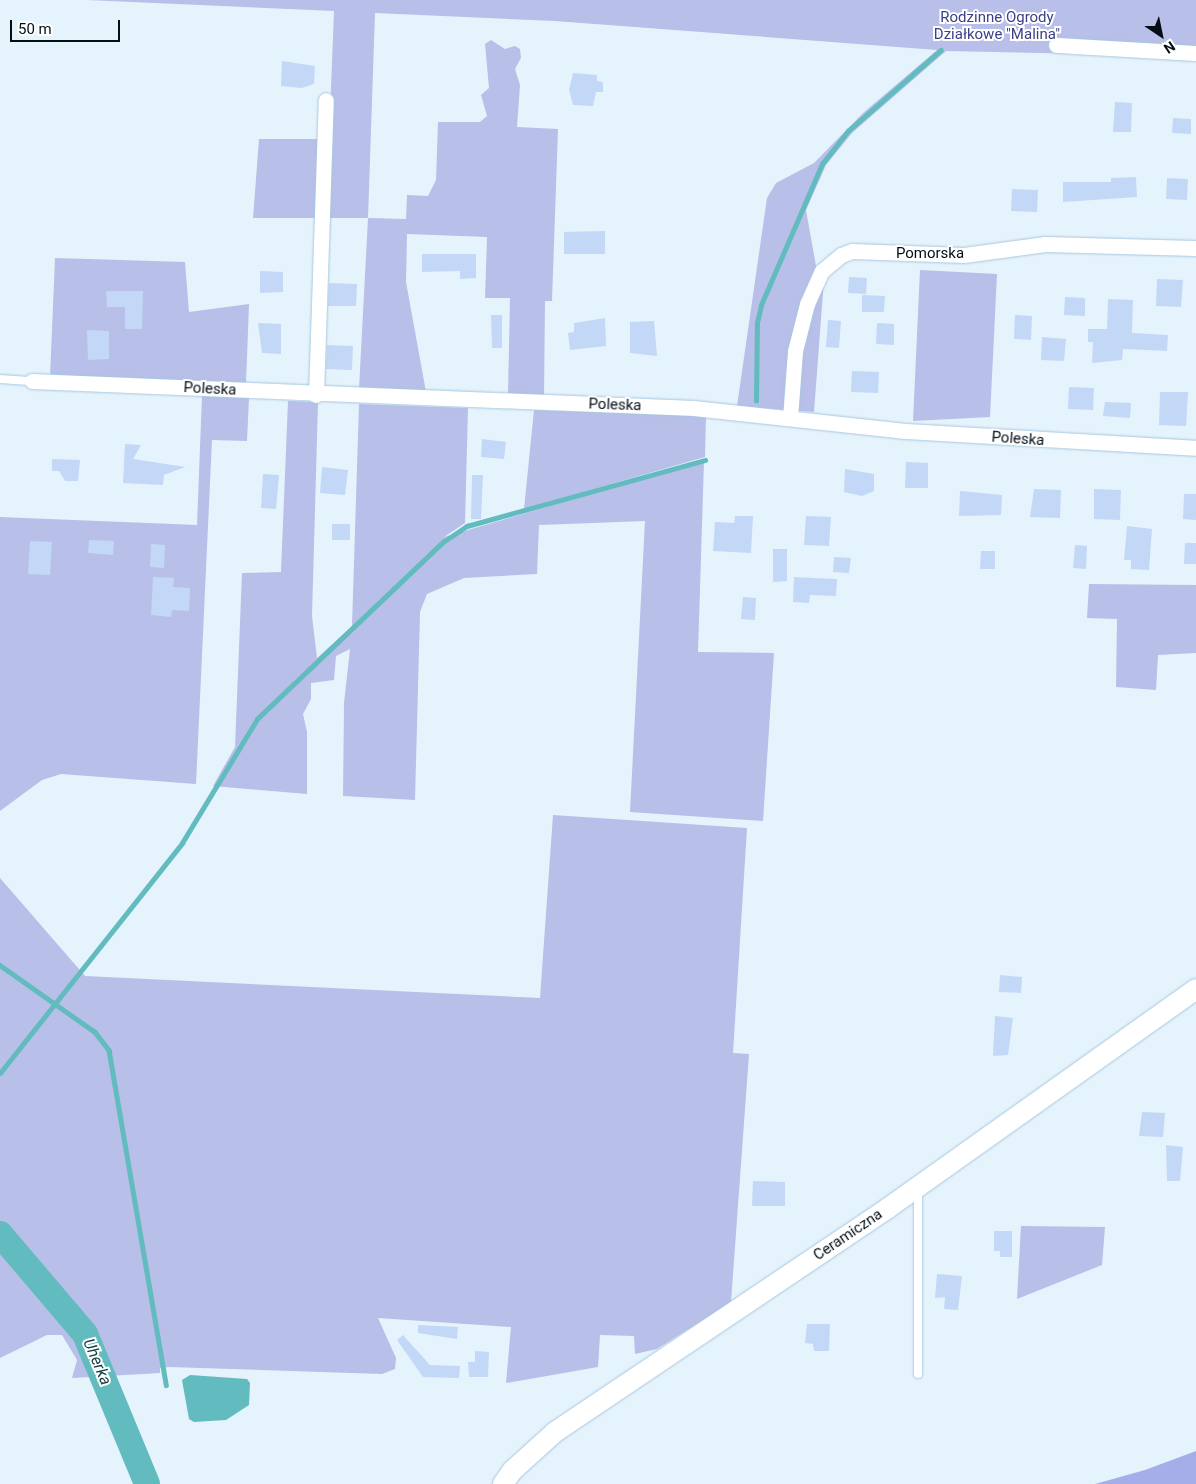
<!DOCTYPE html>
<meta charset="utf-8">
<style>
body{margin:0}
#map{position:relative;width:1196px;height:1484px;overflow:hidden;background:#e5f3fc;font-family:Roboto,sans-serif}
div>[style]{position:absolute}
.green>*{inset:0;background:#b8bfe8}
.forest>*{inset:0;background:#a6aeea}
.water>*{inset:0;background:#62bbbe}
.stream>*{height:4.5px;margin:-2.25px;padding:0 2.25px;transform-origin:2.25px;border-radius:2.25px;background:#62bbbe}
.river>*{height:26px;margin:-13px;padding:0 13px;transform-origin:13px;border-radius:13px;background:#62bbbe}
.building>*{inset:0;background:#c3d8f7}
.roads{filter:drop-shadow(0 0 1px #a6c8df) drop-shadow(0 0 1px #a6c8df)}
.lane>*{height:8px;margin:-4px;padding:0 4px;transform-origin:4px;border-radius:4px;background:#fff}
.street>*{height:15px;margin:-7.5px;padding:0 7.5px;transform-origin:7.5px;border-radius:7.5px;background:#fff}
.secondary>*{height:20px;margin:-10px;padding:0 10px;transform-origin:10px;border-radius:10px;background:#fff}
span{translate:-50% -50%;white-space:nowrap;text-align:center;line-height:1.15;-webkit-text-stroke:4px #fff;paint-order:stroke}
.park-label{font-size:15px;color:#3d4087}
.street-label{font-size:15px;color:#030e15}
.water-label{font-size:16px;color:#103b3c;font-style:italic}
.north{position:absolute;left:1136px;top:10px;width:50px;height:50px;-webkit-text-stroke:4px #fff;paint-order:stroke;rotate:146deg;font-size:14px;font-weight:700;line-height:20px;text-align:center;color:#030e15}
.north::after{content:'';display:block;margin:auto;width:18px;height:22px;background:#030e15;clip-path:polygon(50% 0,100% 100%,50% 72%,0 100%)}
.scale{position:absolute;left:10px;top:20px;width:110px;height:22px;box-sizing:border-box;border:2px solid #030e15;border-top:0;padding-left:6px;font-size:15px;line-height:18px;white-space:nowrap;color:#030e15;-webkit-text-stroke:4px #fff;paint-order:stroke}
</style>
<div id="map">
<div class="green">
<div style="clip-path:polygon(87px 0,1196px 0,1196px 56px,946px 51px,852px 133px,826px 165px,806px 210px,816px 266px,825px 266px,814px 412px,737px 406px,767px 198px,776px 183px,814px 163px,863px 113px,937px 50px,555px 21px,375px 13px,368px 218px,406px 219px,407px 195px,428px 196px,436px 180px,438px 122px,480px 122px,487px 116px,481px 95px,489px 88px,485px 44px,491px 40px,505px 49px,515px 46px,520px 49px,521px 58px,515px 69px,520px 85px,517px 127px,558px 129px,552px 301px,545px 301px,544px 395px,508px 394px,510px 298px,485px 298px,487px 237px,407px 234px,406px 282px,426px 392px,359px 389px,368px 218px,253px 218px,259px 139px,329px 139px,334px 11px)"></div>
<div style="clip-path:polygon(55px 258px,185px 262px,189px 312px,249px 304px,246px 384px,50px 377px)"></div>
<div style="clip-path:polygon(920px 270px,997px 274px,990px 417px,913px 421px)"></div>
<div style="clip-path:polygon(202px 396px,249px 398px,247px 441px,212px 440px,196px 784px,61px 774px,42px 780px,0 811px,0 517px,197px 525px)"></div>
<div style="clip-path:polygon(288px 401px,318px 402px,312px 616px,317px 658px,352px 626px,359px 404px,468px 408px,465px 523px,444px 537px,704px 461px,698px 652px,774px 653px,763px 821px,630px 812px,645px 521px,539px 525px,537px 574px,464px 578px,427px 594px,420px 612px,415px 800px,343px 796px,344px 703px,350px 649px,336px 656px,334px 680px,311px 683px,311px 699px,303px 714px,307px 732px,307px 794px,213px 786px,235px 747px,242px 573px,281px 572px)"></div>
<div style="clip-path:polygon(534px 410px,706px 416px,705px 457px,524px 509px)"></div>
<div style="clip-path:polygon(1089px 584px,1196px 585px,1196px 653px,1158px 655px,1156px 690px,1116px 687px,1117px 619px,1087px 618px)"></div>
<div style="clip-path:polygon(553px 815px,747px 828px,733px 1053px,749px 1054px,731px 1302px,657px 1349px,635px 1354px,634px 1336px,600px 1335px,598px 1367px,506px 1383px,511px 1327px,378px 1318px,396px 1358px,395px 1369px,382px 1374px,169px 1367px,160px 1368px,160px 1373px,72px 1378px,77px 1360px,62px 1335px,47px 1335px,0 1358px,0 878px,85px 976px,540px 998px)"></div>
<div style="clip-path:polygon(1021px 1226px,1105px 1227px,1102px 1265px,1017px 1299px)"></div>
</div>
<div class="forest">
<div style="clip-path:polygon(1196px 1451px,1196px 1484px,1095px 1484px,1145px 1470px)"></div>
</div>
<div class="water">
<div style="clip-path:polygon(190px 1375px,247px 1379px,250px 1383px,249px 1405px,226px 1420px,194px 1422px,189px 1419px,182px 1380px)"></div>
</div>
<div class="stream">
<div style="left:756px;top:401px;width:78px;rotate:-89.3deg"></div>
<div style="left:757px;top:323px;width:18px;rotate:-77deg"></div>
<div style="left:761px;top:305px;width:154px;rotate:-66.6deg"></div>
<div style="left:822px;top:164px;width:42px;rotate:-51.8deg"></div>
<div style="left:848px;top:131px;width:123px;rotate:-41.1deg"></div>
<div style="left:0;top:965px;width:116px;rotate:35.2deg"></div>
<div style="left:95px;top:1032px;width:23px;rotate:52deg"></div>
<div style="left:109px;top:1050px;width:340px;rotate:80.3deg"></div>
<div style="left:0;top:1073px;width:293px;rotate:-51.6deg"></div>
<div style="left:182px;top:843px;width:145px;rotate:-58.8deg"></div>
<div style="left:257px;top:719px;width:257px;rotate:-43.6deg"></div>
<div style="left:443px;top:542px;width:29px;rotate:-34deg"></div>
<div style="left:467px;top:526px;width:247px;rotate:-15.5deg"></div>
</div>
<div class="river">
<div style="left:0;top:1234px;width:131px;rotate:49.6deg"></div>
<div style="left:85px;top:1334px;width:162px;rotate:67.5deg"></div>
</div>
<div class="building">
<div style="clip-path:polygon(282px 61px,315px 66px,314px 84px,302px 88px,281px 86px)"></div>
<div style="clip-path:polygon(573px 73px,597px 75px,597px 81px,603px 82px,603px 92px,596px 92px,593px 106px,573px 105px,569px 90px)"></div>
<div style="clip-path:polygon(1115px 102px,1132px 103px,1131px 132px,1113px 132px)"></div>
<div style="clip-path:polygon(1173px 118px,1191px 119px,1191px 134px,1172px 133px)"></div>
<div style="clip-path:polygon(1136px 177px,1137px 197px,1063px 202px,1063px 182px,1111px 182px,1111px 178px)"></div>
<div style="clip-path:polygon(1167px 178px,1188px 179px,1187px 200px,1166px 199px)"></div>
<div style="clip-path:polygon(1012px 189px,1038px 190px,1037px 212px,1011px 211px)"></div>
<div style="clip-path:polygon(605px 231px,605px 254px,564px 254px,564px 232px)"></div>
<div style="clip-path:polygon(422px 254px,476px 254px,476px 278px,460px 279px,460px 271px,422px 272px)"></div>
<div style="clip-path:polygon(260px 271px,283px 272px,283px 292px,260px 293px)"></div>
<div style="clip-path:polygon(849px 277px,867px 278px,866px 294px,848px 293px)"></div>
<div style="clip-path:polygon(1157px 279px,1183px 280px,1181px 307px,1156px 306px)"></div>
<div style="clip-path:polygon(329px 283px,357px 284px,356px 306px,328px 306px)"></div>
<div style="clip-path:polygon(106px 291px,143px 291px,142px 329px,125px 329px,125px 307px,107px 307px)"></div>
<div style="clip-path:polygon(862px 295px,885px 296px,884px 312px,862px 312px)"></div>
<div style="clip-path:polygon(1065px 297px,1085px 298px,1085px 316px,1064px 315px)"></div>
<div style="clip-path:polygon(1108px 299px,1133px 300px,1132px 333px,1168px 335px,1167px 351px,1123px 349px,1122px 360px,1092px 363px,1093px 342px,1088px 342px,1088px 329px,1107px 329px)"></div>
<div style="clip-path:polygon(491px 315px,502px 315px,502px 348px,492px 348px)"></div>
<div style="clip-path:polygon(1015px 315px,1032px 316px,1031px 340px,1014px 339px)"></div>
<div style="clip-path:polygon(605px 318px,606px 346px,570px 350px,568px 333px,574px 332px,574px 323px)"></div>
<div style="clip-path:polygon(828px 320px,841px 321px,839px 348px,826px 347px)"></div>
<div style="clip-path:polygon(654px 321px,657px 356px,630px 353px,630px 322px)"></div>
<div style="clip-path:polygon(258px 323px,281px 324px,281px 354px,262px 353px)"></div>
<div style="clip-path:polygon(877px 323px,894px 324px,894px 345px,876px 344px)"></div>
<div style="clip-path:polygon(87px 330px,109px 331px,109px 359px,88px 360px)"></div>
<div style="clip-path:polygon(1042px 337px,1066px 339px,1064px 361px,1041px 360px)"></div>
<div style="clip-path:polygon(327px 345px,353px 346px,352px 370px,326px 369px)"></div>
<div style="clip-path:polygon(852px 371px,879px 372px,878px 393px,851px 392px)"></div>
<div style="clip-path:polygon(1069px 387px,1094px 388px,1093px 410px,1068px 409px)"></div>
<div style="clip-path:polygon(1160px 392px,1188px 392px,1186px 426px,1159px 425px)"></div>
<div style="clip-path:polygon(1105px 402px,1131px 403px,1130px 418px,1103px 416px)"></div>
<div style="clip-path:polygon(482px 439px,506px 442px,504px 459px,481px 457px)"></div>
<div style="clip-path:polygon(125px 444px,141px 445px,133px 459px,185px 467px,164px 475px,163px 485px,123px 483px)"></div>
<div style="clip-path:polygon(52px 459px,80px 460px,78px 481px,65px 481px,59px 471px,52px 471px)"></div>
<div style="clip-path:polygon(906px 462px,928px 463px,928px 488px,905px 488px)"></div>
<div style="clip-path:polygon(322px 467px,348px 470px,345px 495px,320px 493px)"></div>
<div style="clip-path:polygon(845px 469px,874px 474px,874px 491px,862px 496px,844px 492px)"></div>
<div style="clip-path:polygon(263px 474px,279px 475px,276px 509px,261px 508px)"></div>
<div style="clip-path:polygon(472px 475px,483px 475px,481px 519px,471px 519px)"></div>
<div style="clip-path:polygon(1034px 489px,1061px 490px,1060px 518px,1030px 517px)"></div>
<div style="clip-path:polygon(1094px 489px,1121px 490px,1120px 520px,1094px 519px)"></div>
<div style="clip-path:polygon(960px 491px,1002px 495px,1001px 515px,959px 516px)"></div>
<div style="clip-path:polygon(1184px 494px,1196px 494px,1196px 520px,1183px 519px)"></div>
<div style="clip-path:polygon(735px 516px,753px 516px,751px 553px,713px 551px,715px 522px,734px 523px)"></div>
<div style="clip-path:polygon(806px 516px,831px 517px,829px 546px,804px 545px)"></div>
<div style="clip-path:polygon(332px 524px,350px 524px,350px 540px,332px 540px)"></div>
<div style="clip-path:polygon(1127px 526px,1152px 529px,1149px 570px,1131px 569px,1131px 560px,1124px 560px)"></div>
<div style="clip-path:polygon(89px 540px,114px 541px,113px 555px,88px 553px)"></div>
<div style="clip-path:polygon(30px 541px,52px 542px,50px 575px,28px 574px)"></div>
<div style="clip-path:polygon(1185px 543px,1196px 543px,1196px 564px,1184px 564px)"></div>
<div style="clip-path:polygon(151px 544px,165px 545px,164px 568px,150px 567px)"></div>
<div style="clip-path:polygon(1075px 545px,1087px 546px,1086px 569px,1073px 568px)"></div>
<div style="clip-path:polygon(773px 549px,787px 549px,787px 581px,773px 582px)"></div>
<div style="clip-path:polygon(981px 551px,995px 551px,995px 569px,980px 569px)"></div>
<div style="clip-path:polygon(834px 557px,851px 558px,849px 573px,833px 572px)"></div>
<div style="clip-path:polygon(153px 577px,174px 578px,173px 587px,190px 588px,189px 611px,172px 610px,171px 617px,151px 615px)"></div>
<div style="clip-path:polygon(794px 577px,837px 579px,836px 596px,810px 595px,809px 603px,793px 602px)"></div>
<div style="clip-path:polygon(743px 597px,756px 598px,755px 620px,741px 619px)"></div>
<div style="clip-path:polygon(1000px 975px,1022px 977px,1021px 993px,999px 992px)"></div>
<div style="clip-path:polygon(995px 1016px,1013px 1018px,1008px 1055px,993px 1056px)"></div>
<div style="clip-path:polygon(1142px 1112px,1165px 1113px,1163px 1137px,1139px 1136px)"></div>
<div style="clip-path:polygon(1166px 1145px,1183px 1147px,1180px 1181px,1167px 1181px)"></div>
<div style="clip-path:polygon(753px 1181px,785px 1182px,785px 1206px,752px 1206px)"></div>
<div style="clip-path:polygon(994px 1231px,1012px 1231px,1012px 1257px,1000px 1257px,1000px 1251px,994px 1251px)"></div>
<div style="clip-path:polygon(937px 1274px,962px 1276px,958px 1310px,944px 1309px,945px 1297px,935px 1298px)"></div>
<div style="clip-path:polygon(807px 1324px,830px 1324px,829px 1351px,814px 1351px,813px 1344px,805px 1343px)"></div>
<div style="clip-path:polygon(418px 1325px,458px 1327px,457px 1339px,418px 1333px)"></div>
<div style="clip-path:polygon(403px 1335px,430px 1365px,460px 1366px,459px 1378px,423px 1377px,397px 1340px)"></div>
<div style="clip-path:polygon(475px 1351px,489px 1352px,488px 1377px,469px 1377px,468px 1362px,475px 1362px)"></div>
</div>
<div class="roads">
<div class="lane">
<div style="left:0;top:379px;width:32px;rotate:4deg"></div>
<div style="left:918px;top:1189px;width:185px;rotate:90deg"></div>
</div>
<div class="street">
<div style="left:1056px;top:45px;width:140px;rotate:3.3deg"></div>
<div style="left:32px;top:381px;width:663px;rotate:2.34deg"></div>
<div style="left:694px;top:408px;width:212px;rotate:6.2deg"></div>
<div style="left:905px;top:431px;width:291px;rotate:3.3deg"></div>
<div style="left:316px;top:395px;width:295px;rotate:-88.1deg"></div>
<div style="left:790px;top:418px;width:67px;rotate:-85.7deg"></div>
<div style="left:795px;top:351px;width:49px;rotate:-75.7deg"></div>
<div style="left:807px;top:304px;width:36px;rotate:-66deg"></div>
<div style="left:822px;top:271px;width:25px;rotate:-40deg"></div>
<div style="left:841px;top:255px;width:12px;rotate:-20deg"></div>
<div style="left:852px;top:251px;width:112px;rotate:2deg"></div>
<div style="left:964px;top:255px;width:82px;rotate:-7.7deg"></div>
<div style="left:1045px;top:244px;width:151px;rotate:1.5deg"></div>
</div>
<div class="secondary">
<div style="left:503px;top:1484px;width:16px;rotate:-55deg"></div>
<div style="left:512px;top:1471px;width:58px;rotate:-42.2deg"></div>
<div style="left:555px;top:1432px;width:401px;rotate:-33.9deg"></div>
<div style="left:888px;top:1208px;width:378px;rotate:-35.4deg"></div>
</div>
</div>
<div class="park-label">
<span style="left:997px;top:26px">Rodzinne Ogrody<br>Działkowe "Malina"</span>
</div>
<div class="street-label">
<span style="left:930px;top:254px">Pomorska</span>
<span style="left:210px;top:389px;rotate:3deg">Poleska</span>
<span style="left:615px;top:405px;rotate:2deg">Poleska</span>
<span style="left:1018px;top:439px;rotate:4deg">Poleska</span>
<span style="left:848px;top:1235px;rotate:-34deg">Ceramiczna</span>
</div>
<div class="water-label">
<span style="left:97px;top:1362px;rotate:67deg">Uherka</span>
</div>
<div class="north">N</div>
<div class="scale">50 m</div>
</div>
